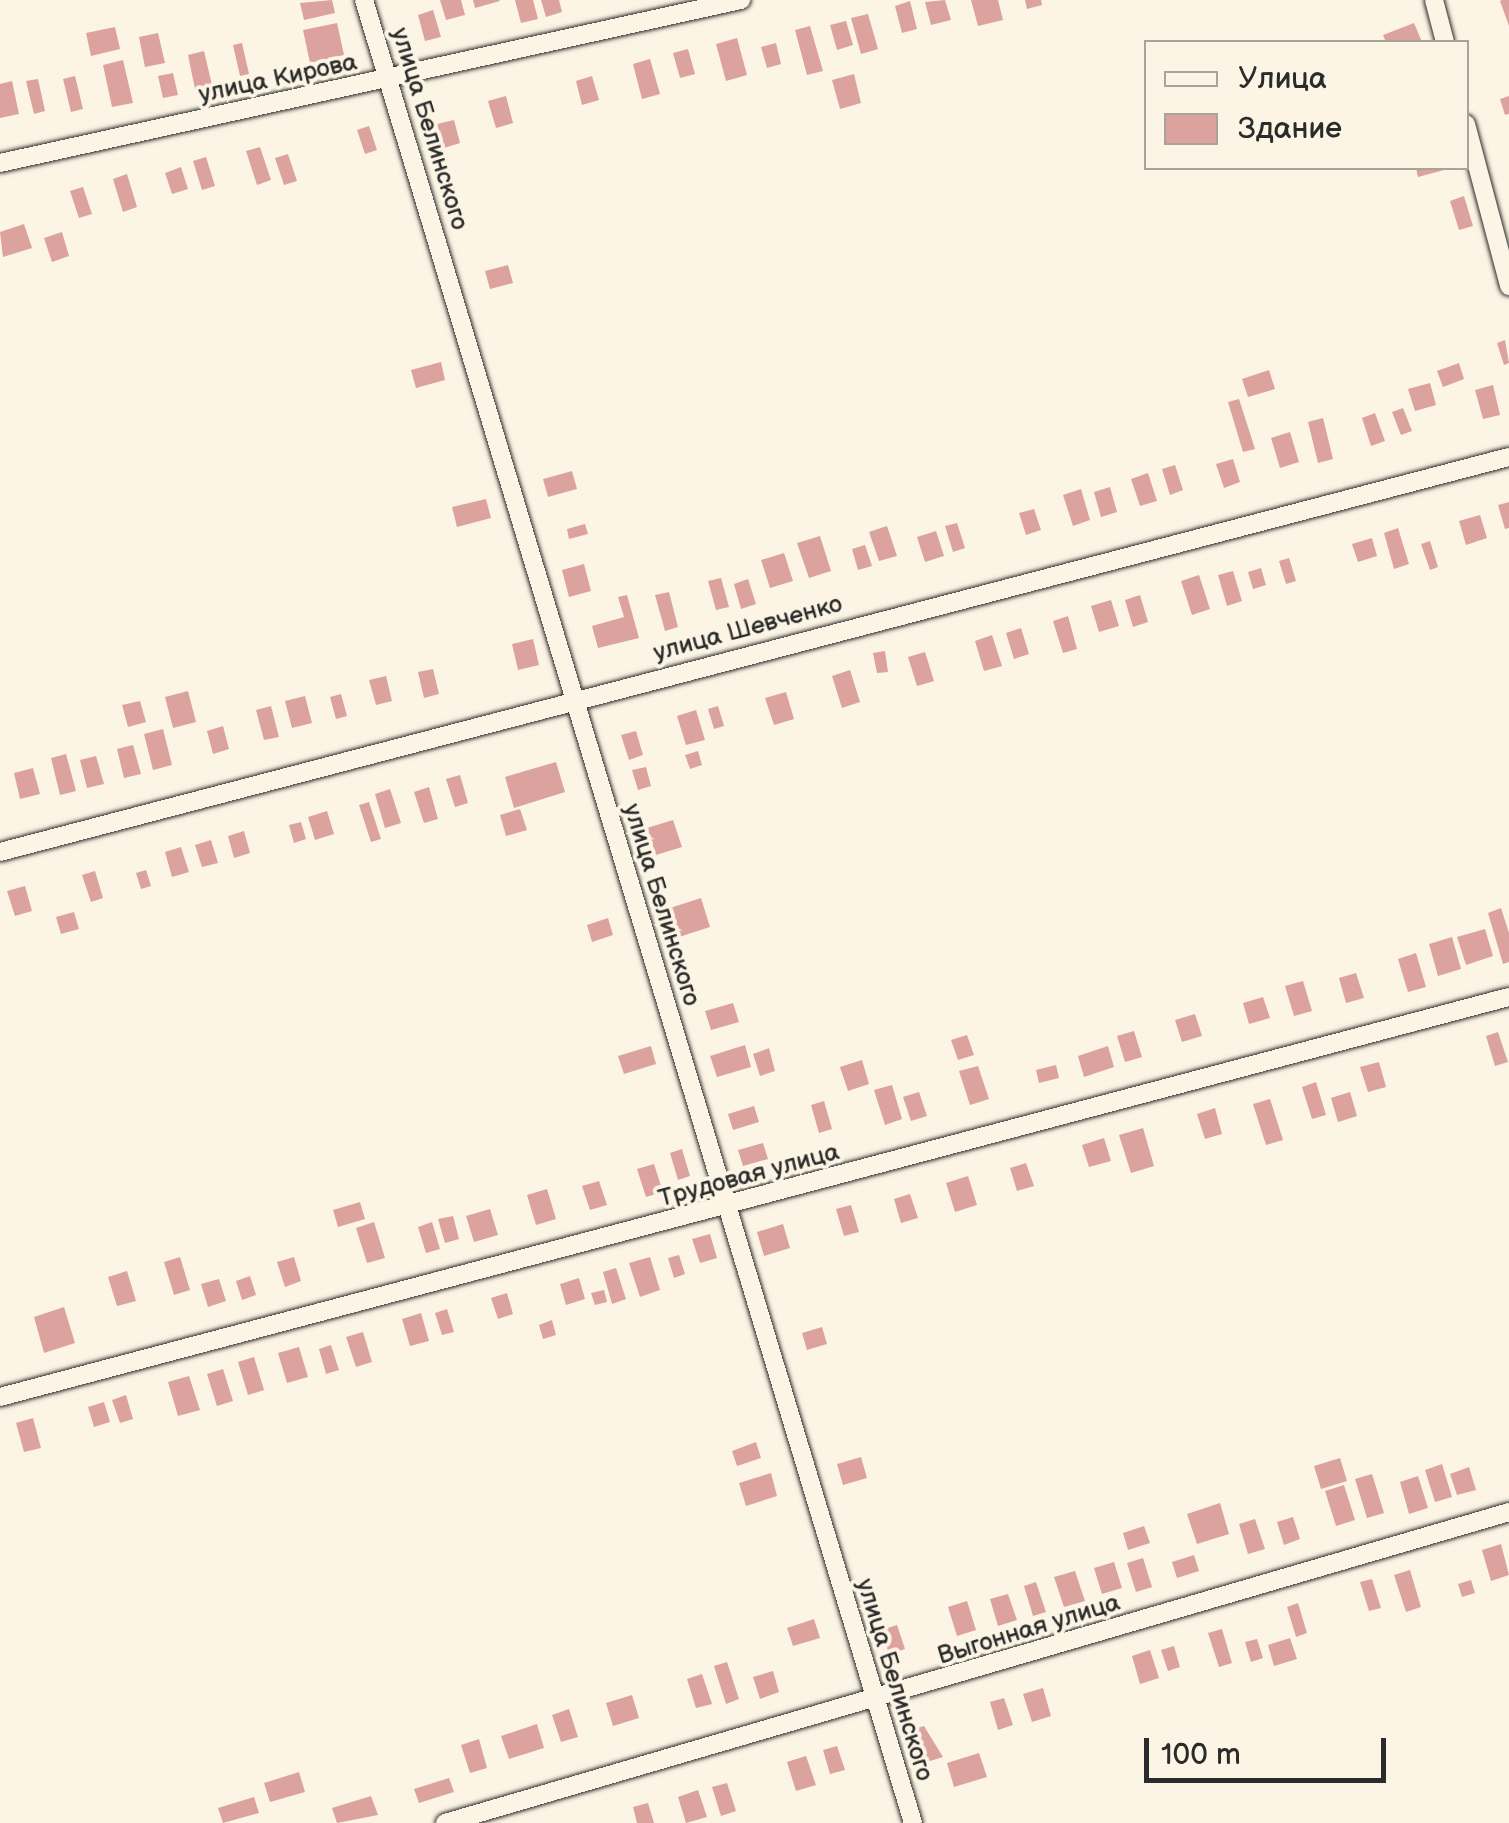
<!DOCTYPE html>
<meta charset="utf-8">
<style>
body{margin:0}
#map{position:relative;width:1509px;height:1823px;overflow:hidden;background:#fcf5e5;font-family:"Balsamiq Sans",sans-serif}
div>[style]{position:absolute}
.building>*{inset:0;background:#dca29d}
.roads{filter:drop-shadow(0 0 2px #2b2b2b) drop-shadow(0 0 2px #2b2b2b)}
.minor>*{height:18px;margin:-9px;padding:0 9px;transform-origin:9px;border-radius:9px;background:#fcf5e5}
span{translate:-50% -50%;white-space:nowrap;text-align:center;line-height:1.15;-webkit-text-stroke:8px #fcf5e5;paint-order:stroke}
.street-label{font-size:25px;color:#2b2b2b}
.legend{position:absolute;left:1144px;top:40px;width:325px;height:130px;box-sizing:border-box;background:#fcf5e5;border:2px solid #a8a49b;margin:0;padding:12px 18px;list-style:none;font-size:30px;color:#2b2b2b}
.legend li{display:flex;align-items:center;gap:20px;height:50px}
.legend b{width:50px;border:2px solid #a8a49b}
.scale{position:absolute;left:1144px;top:1738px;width:242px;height:45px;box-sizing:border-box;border:5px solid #2b2b2b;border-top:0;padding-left:12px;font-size:30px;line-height:35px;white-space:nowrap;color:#2b2b2b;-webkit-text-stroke:8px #fcf5e5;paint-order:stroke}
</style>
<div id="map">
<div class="building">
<div style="clip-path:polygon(332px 0,335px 13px,304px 20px,300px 3px)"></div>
<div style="clip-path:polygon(440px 0,461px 0,465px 15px,446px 20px)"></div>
<div style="clip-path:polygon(473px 0,499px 0,500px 1px,475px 8px)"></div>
<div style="clip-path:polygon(515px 0,533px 0,538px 19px,521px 23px)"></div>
<div style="clip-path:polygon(541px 0,559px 0,562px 12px,546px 17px)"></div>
<div style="clip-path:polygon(945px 0,951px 20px,931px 25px,925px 2px)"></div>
<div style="clip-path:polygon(971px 0,998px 0,1003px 20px,978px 26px)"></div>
<div style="clip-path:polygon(1025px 0,1041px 0,1042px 5px,1027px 9px)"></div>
<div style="clip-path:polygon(1502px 0,1509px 0,1509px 26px,1500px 1px)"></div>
<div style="clip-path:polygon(910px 1px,917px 29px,902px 33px,895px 6px)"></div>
<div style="clip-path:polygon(433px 10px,441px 37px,425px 41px,418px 15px)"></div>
<div style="clip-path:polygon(868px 14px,878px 49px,861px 54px,851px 18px)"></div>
<div style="clip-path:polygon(846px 21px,853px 45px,837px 50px,830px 25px)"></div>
<div style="clip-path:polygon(337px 23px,344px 55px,310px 63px,303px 30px)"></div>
<div style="clip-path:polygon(1414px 23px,1422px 42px,1386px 42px,1383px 35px)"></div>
<div style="clip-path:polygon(810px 26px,823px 71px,807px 75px,795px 30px)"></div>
<div style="clip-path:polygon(115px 27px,120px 49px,91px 56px,86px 33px)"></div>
<div style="clip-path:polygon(158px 33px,165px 63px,145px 67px,139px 37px)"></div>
<div style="clip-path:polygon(737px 38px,747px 75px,726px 81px,716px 44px)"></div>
<div style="clip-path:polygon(242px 43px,249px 74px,240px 76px,233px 45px)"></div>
<div style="clip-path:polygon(776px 43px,781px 64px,767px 68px,761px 47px)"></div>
<div style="clip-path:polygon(688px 49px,695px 74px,680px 78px,673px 53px)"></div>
<div style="clip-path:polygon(204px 51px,212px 85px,195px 89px,188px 55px)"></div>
<div style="clip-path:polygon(650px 59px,660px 94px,642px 99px,633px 64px)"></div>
<div style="clip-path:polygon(123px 60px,133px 103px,112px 107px,103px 65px)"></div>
<div style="clip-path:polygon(173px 73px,178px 95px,163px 98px,158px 76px)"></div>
<div style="clip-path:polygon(854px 74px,861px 103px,840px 109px,832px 80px)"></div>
<div style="clip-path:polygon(75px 76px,83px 109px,71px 112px,63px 79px)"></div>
<div style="clip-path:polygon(592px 76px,599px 100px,582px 105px,576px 81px)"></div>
<div style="clip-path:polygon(38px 79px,45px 111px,34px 114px,26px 81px)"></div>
<div style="clip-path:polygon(12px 81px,19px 114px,0 118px,0 84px)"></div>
<div style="clip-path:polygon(506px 96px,513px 123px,496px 128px,488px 101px)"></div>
<div style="clip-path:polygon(1509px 96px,1509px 114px,1505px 115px,1500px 99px)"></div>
<div style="clip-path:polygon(454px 120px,460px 143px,444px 148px,437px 124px)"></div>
<div style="clip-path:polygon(369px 126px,377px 150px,365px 154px,357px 130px)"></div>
<div style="clip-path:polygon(260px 147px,271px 180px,257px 185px,246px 151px)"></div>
<div style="clip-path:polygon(288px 154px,297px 181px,284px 185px,275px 158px)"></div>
<div style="clip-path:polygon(206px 157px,215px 186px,202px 190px,193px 161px)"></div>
<div style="clip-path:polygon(181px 167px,188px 189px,172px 194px,165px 173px)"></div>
<div style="clip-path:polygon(1416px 168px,1448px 168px,1448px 169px,1418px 177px)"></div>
<div style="clip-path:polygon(127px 174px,137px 207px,123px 212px,113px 179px)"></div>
<div style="clip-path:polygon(83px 187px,92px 214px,79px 218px,70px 191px)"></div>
<div style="clip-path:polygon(1464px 196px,1473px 226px,1459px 230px,1450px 201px)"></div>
<div style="clip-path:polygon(24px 224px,32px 248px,3px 257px,0 232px)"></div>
<div style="clip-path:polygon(62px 232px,69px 256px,52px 262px,44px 238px)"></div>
<div style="clip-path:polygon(508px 265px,513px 283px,490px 289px,485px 271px)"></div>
<div style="clip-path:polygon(1505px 340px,1509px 363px,1504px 365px,1497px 343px)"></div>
<div style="clip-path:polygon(441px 362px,445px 380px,416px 388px,411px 370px)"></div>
<div style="clip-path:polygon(1459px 363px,1464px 379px,1443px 387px,1437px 371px)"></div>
<div style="clip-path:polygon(1269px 370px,1275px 389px,1248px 397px,1242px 379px)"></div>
<div style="clip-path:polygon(1430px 383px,1436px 405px,1415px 411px,1408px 389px)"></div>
<div style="clip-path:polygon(1493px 385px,1500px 415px,1483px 419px,1475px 390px)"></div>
<div style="clip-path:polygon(1239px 399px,1255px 449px,1243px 452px,1228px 402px)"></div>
<div style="clip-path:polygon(1403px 408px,1412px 431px,1401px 435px,1392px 412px)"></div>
<div style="clip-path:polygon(1375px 413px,1385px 441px,1371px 446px,1362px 418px)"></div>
<div style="clip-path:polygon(1323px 418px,1333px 459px,1318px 463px,1308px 422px)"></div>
<div style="clip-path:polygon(1290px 432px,1299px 462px,1280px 468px,1271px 438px)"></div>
<div style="clip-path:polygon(1233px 459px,1240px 482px,1224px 488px,1216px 464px)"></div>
<div style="clip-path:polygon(1175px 465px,1183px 490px,1170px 495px,1162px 469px)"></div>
<div style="clip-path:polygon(572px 471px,577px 489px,548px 497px,543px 479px)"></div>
<div style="clip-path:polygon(1148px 473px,1157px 501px,1140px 506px,1131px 479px)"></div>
<div style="clip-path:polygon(1110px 487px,1117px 512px,1101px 517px,1094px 492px)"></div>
<div style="clip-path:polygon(1081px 489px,1090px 520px,1073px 526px,1063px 495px)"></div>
<div style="clip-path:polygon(486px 499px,491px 518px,457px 527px,452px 507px)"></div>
<div style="clip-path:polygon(1509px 502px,1509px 528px,1505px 529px,1498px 505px)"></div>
<div style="clip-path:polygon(1034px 509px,1041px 530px,1026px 535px,1019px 513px)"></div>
<div style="clip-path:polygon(1480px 515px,1487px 538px,1466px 545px,1459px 521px)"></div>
<div style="clip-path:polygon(957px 523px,965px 548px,953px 552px,945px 526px)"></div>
<div style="clip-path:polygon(585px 524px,588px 534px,569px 539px,567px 529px)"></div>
<div style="clip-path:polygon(887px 526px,897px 556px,879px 561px,869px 532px)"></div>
<div style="clip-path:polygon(1398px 528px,1409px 564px,1394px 569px,1384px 533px)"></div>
<div style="clip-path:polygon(936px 531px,944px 556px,925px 562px,917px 537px)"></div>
<div style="clip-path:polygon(820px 536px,831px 571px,809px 578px,797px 543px)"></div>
<div style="clip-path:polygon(1372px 538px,1377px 556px,1358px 562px,1352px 544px)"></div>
<div style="clip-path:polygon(1430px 541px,1438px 567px,1430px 570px,1421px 544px)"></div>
<div style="clip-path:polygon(865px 545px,872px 566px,858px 570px,852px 549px)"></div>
<div style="clip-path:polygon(784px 553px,793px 581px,770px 588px,761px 560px)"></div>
<div style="clip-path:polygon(1289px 558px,1296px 581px,1286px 584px,1279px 561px)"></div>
<div style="clip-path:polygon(584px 564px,591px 591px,569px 597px,562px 570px)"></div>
<div style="clip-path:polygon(1261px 568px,1266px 585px,1253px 589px,1248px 572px)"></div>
<div style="clip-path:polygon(1233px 571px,1242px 601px,1227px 606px,1218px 575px)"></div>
<div style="clip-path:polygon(1199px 575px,1210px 609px,1192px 615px,1181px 581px)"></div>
<div style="clip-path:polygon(721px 578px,729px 607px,716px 610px,708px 581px)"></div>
<div style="clip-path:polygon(748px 579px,756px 604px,741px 609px,734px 584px)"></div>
<div style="clip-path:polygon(669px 592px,678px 627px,665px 631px,655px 595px)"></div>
<div style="clip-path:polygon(627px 595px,639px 638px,598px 648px,592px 626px,624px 617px,618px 597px)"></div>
<div style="clip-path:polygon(1140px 595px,1148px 622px,1133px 627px,1125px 600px)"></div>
<div style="clip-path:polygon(1111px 600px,1119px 626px,1099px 632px,1091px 606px)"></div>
<div style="clip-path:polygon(1068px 616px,1077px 649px,1063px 653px,1053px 621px)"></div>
<div style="clip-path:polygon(1021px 628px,1029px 654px,1014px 659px,1006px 633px)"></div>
<div style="clip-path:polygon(992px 635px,1002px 666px,984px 671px,975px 641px)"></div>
<div style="clip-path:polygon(533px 639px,539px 665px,518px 670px,512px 644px)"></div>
<div style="clip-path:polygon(885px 651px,888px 672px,877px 673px,873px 653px)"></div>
<div style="clip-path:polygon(925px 652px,934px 681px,917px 686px,908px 657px)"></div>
<div style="clip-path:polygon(433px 669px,439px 694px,424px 698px,418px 672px)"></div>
<div style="clip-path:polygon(850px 670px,860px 702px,842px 708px,832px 676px)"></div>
<div style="clip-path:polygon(386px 676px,392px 701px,376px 705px,369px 680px)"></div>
<div style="clip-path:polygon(188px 691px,196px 722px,173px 728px,165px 697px)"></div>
<div style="clip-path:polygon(786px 692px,794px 719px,774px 725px,765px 698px)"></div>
<div style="clip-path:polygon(341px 694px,347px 716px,336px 719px,330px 697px)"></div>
<div style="clip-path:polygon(305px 696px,312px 723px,292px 728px,285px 701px)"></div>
<div style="clip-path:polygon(140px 701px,146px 722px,128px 727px,122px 705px)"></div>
<div style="clip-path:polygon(271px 706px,279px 737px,264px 740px,256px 710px)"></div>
<div style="clip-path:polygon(718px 706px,724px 726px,714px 729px,708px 709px)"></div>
<div style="clip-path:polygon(696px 710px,705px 740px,686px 745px,677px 716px)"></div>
<div style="clip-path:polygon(223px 726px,229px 749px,213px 754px,207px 731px)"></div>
<div style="clip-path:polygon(163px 729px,172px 765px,153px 770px,144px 734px)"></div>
<div style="clip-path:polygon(636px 731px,643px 755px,629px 760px,621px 735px)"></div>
<div style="clip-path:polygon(133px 745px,141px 774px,124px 778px,117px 749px)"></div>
<div style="clip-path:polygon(698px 751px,702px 765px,690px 769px,685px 755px)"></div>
<div style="clip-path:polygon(66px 754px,76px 791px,60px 795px,51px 758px)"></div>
<div style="clip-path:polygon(96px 756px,104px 784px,87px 788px,80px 760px)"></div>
<div style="clip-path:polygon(556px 762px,565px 792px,514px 808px,505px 777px)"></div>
<div style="clip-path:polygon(646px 767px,651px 786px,638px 790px,632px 770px)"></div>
<div style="clip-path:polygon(33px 768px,40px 794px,20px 799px,14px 773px)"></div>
<div style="clip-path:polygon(460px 775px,468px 803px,455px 807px,446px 779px)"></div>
<div style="clip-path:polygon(429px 787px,438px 819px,424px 823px,414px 792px)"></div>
<div style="clip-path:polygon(390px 789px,401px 823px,385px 828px,375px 794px)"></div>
<div style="clip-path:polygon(369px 802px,381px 839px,371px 842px,359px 805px)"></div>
<div style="clip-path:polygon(520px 809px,527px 830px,506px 836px,500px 815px)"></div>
<div style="clip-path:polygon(327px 811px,334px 834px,315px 840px,308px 817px)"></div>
<div style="clip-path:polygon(673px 820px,682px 847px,656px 855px,647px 828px)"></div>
<div style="clip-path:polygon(301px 822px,306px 839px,294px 843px,289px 825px)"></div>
<div style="clip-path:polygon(244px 831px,250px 853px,234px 858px,228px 836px)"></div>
<div style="clip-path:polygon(211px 840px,218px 863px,202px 867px,195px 845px)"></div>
<div style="clip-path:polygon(181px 847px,189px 872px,172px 877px,165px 852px)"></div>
<div style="clip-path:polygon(146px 870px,151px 886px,141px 889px,136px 873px)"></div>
<div style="clip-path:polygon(95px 871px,103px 898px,91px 902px,82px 875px)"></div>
<div style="clip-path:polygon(25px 886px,32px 911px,15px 916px,7px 891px)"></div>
<div style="clip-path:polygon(701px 898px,710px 927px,679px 937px,670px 908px)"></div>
<div style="clip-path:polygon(1501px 908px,1509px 933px,1509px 962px,1503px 964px,1488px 913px)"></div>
<div style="clip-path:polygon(74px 912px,79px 929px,61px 934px,56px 917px)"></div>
<div style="clip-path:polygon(608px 918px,613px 935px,592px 942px,587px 925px)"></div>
<div style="clip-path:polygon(1485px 929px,1493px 956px,1466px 965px,1457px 937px)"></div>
<div style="clip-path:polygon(1452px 937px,1461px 969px,1438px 976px,1429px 944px)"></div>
<div style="clip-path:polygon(1416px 953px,1426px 987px,1408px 992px,1398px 959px)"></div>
<div style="clip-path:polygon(1356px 973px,1364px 998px,1346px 1003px,1339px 978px)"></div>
<div style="clip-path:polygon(1303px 981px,1312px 1011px,1294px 1016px,1285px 986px)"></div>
<div style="clip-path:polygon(1263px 997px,1270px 1018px,1249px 1024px,1243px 1003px)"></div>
<div style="clip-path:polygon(733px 1003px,739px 1022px,711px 1030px,705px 1011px)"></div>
<div style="clip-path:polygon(1195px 1014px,1202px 1036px,1182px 1042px,1175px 1020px)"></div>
<div style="clip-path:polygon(1134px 1031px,1142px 1057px,1125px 1062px,1117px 1036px)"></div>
<div style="clip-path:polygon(1498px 1032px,1508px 1062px,1495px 1066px,1486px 1036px)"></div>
<div style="clip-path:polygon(967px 1035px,974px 1055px,958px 1060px,951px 1040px)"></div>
<div style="clip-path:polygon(745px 1045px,751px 1067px,717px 1077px,710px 1056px)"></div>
<div style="clip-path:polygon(651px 1046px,656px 1064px,624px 1074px,618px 1056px)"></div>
<div style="clip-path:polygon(1108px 1046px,1114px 1067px,1084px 1077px,1078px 1056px)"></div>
<div style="clip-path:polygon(769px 1048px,775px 1071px,760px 1076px,753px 1054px)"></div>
<div style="clip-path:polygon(862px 1060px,869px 1084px,848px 1091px,840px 1067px)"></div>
<div style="clip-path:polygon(1379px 1062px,1386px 1087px,1368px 1092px,1360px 1067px)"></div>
<div style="clip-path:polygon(1056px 1065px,1059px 1078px,1039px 1083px,1036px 1070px)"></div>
<div style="clip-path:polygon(978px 1066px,989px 1099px,970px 1105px,959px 1071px)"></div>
<div style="clip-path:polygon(1316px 1082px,1326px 1115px,1312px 1119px,1302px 1087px)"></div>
<div style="clip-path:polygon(892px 1085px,902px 1119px,885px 1125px,874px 1090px)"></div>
<div style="clip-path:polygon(919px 1092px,927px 1116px,911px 1121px,903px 1097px)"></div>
<div style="clip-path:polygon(1350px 1092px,1357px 1116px,1338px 1122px,1331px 1098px)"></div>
<div style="clip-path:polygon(1270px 1099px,1283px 1140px,1266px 1145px,1253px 1104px)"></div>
<div style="clip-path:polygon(824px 1101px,832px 1129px,819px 1133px,811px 1105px)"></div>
<div style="clip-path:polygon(754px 1106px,759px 1122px,733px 1130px,728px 1114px)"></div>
<div style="clip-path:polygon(1215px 1108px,1222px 1134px,1205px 1139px,1197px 1114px)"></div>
<div style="clip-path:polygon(1143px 1128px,1154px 1166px,1131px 1173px,1119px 1135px)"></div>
<div style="clip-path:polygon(1104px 1138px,1111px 1161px,1089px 1167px,1082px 1145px)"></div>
<div style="clip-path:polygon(763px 1143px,768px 1159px,743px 1166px,738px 1150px)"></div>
<div style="clip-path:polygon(682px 1149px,690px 1176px,678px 1180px,670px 1153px)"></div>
<div style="clip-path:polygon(1026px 1163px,1034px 1186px,1017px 1191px,1010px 1168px)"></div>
<div style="clip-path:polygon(654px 1164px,663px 1192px,646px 1197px,637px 1169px)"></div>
<div style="clip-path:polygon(968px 1176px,977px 1205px,955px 1212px,946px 1183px)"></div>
<div style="clip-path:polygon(599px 1181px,607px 1205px,590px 1210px,582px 1186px)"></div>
<div style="clip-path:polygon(547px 1189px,556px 1219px,536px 1225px,527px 1195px)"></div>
<div style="clip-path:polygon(910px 1194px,918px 1218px,901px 1223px,894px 1199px)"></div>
<div style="clip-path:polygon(360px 1202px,365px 1219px,338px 1227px,333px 1210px)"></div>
<div style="clip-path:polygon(851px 1205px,859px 1232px,844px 1236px,836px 1209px)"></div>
<div style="clip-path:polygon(490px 1209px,498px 1235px,474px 1242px,466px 1216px)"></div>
<div style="clip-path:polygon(453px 1216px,459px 1239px,445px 1243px,438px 1219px)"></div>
<div style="clip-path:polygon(374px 1222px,385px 1258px,367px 1263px,356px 1228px)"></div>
<div style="clip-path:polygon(432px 1222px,440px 1249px,426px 1253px,418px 1227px)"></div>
<div style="clip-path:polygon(783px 1224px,790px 1248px,764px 1256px,757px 1232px)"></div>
<div style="clip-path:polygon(710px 1234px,717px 1258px,700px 1263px,692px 1239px)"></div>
<div style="clip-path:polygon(679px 1255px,685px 1274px,674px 1278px,668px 1258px)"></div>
<div style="clip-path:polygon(180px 1257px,190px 1290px,174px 1295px,164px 1262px)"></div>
<div style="clip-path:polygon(294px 1257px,301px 1281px,285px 1287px,277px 1262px)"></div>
<div style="clip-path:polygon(650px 1257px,660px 1290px,640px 1297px,629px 1263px)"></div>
<div style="clip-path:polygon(616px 1268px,626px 1299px,612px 1304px,603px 1272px)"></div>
<div style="clip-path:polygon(127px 1271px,136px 1301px,117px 1306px,108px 1277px)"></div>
<div style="clip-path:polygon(250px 1276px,256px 1295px,242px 1300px,236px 1281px)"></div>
<div style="clip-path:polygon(579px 1278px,585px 1299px,566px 1305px,560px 1284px)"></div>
<div style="clip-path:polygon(219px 1279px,226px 1301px,208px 1307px,201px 1284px)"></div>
<div style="clip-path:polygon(604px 1290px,607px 1302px,595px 1305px,591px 1293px)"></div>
<div style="clip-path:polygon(507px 1293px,513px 1314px,498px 1319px,491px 1298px)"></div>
<div style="clip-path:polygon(64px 1307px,75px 1343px,44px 1353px,34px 1317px)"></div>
<div style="clip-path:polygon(447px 1309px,454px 1332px,442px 1335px,435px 1313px)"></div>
<div style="clip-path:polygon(421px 1313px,429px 1341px,410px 1346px,402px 1319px)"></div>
<div style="clip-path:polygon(552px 1320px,556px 1335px,543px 1339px,539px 1325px)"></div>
<div style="clip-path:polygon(822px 1327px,827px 1344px,807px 1350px,802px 1333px)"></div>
<div style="clip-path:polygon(363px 1332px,372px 1362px,356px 1367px,346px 1337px)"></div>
<div style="clip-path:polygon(331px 1345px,339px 1370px,326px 1374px,319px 1349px)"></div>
<div style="clip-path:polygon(299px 1347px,308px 1377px,287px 1383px,278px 1353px)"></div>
<div style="clip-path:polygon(254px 1357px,264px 1390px,248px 1395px,238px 1362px)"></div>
<div style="clip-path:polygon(223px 1369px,233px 1401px,217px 1406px,207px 1374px)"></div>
<div style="clip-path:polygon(189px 1376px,200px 1410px,178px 1416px,168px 1382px)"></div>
<div style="clip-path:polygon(126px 1395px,133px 1419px,120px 1423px,112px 1400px)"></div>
<div style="clip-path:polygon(104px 1402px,110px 1422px,94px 1427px,88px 1407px)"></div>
<div style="clip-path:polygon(33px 1418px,41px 1448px,24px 1452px,16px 1423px)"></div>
<div style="clip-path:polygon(756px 1442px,761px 1458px,737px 1466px,732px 1451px)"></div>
<div style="clip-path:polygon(861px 1457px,867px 1478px,843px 1485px,837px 1464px)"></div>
<div style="clip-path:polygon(1340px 1458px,1347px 1481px,1321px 1489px,1314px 1466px)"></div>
<div style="clip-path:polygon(1442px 1464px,1452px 1497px,1435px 1502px,1425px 1470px)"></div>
<div style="clip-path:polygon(1469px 1467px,1476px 1490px,1457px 1495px,1450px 1474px)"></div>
<div style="clip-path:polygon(771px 1473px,777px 1496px,746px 1506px,739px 1483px)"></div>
<div style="clip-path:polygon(1372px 1474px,1384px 1513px,1367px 1518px,1355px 1479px)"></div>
<div style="clip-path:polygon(1418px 1476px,1428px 1508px,1409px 1514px,1400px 1482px)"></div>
<div style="clip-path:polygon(1344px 1485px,1355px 1520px,1336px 1526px,1325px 1491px)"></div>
<div style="clip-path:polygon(1220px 1503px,1229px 1534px,1197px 1544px,1187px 1514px)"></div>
<div style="clip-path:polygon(1293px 1517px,1300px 1539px,1284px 1545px,1277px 1522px)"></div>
<div style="clip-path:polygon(1255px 1519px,1265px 1549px,1248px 1554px,1239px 1524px)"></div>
<div style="clip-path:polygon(1144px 1526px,1150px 1543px,1128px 1550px,1123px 1533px)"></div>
<div style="clip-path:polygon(1501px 1544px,1509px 1575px,1491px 1581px,1482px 1550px)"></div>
<div style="clip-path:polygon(1194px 1555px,1199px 1571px,1177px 1578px,1172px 1562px)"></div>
<div style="clip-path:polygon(1143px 1558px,1152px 1587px,1136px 1592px,1127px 1563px)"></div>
<div style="clip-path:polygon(1114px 1562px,1122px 1588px,1102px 1594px,1094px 1568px)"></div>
<div style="clip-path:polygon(1410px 1570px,1421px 1607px,1406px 1612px,1394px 1575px)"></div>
<div style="clip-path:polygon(1075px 1571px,1085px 1601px,1064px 1607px,1054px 1577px)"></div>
<div style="clip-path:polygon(1372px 1579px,1381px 1608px,1369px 1611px,1360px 1582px)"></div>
<div style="clip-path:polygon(1471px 1580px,1475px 1593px,1462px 1597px,1458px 1584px)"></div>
<div style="clip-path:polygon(1036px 1582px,1046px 1612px,1033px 1616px,1024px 1586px)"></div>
<div style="clip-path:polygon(1008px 1594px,1017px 1620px,998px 1626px,990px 1599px)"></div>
<div style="clip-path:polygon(967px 1601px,976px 1630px,957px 1636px,948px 1607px)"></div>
<div style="clip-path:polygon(1298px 1603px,1307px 1633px,1296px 1637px,1287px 1607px)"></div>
<div style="clip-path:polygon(814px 1619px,820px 1638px,793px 1646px,787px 1628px)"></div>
<div style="clip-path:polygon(897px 1625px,905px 1649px,889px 1654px,881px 1630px)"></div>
<div style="clip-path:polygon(1222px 1629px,1232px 1663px,1219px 1667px,1208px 1633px)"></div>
<div style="clip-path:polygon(1290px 1638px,1297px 1659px,1274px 1666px,1268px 1645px)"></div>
<div style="clip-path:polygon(1257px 1639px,1263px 1658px,1251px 1662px,1245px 1642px)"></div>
<div style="clip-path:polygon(1174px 1646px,1180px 1667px,1168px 1671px,1161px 1650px)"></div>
<div style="clip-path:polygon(1150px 1650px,1159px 1678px,1140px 1684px,1132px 1656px)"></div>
<div style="clip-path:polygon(727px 1662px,739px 1699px,726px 1704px,714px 1666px)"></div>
<div style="clip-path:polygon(773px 1671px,779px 1692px,760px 1699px,753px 1677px)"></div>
<div style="clip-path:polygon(702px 1674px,712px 1704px,696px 1708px,687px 1679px)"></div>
<div style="clip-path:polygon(1043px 1688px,1051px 1716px,1032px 1722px,1023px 1694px)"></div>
<div style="clip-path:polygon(632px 1695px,639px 1718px,613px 1726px,606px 1703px)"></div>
<div style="clip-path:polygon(1004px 1698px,1013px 1725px,998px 1730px,990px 1702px)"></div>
<div style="clip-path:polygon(569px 1709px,578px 1737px,561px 1742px,552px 1715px)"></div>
<div style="clip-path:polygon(537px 1724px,544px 1748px,509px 1759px,501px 1736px)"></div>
<div style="clip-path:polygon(924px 1726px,943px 1757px,914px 1766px,904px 1732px)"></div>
<div style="clip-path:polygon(479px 1739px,487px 1768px,470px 1773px,461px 1745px)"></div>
<div style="clip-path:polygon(837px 1746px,845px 1770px,830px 1774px,823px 1750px)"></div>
<div style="clip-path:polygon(979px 1753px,987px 1777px,954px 1787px,947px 1763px)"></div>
<div style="clip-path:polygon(806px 1756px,816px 1785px,796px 1791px,787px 1762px)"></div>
<div style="clip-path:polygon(299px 1772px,305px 1792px,270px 1802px,264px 1783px)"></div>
<div style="clip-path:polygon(449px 1778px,454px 1792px,419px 1803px,414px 1789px)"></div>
<div style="clip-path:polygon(727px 1783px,736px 1811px,721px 1816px,712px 1787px)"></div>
<div style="clip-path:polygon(698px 1790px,707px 1817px,686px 1823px,678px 1797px)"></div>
<div style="clip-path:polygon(371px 1796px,378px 1815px,337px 1823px,332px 1808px)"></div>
<div style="clip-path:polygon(254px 1797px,259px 1813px,223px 1823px,218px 1808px)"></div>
<div style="clip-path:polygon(648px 1803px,654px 1823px,637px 1823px,633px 1807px)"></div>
</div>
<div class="roads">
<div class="minor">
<div style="left:364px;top:0;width:1904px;rotate:73.24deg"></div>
<div style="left:1434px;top:0;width:43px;rotate:75.3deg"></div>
<div style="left:1466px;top:124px;width:168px;rotate:75.1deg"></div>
<div style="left:0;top:163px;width:759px;rotate:-12.41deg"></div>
<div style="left:0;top:852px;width:1560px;rotate:-14.67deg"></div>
<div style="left:0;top:1397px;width:1561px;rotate:-14.85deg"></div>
<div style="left:445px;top:1823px;width:1109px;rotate:-16.29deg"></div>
</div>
</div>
<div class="street-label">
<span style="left:278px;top:79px;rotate:-12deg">улица Кирова</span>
<span style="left:429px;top:129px;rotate:73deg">улица Белинского</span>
<span style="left:748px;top:629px;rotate:-15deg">улица Шевченко</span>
<span style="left:661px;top:905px;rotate:73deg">улица Белинского</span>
<span style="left:749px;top:1176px;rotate:-15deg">Трудовая улица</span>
<span style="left:1029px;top:1630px;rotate:-17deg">Выгонная улица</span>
<span style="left:894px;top:1680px;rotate:73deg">улица Белинского</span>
</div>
<ul class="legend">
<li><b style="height:12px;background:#fcf5e5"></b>Улица</li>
<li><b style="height:28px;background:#dca29d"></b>Здание</li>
</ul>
<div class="scale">100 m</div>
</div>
